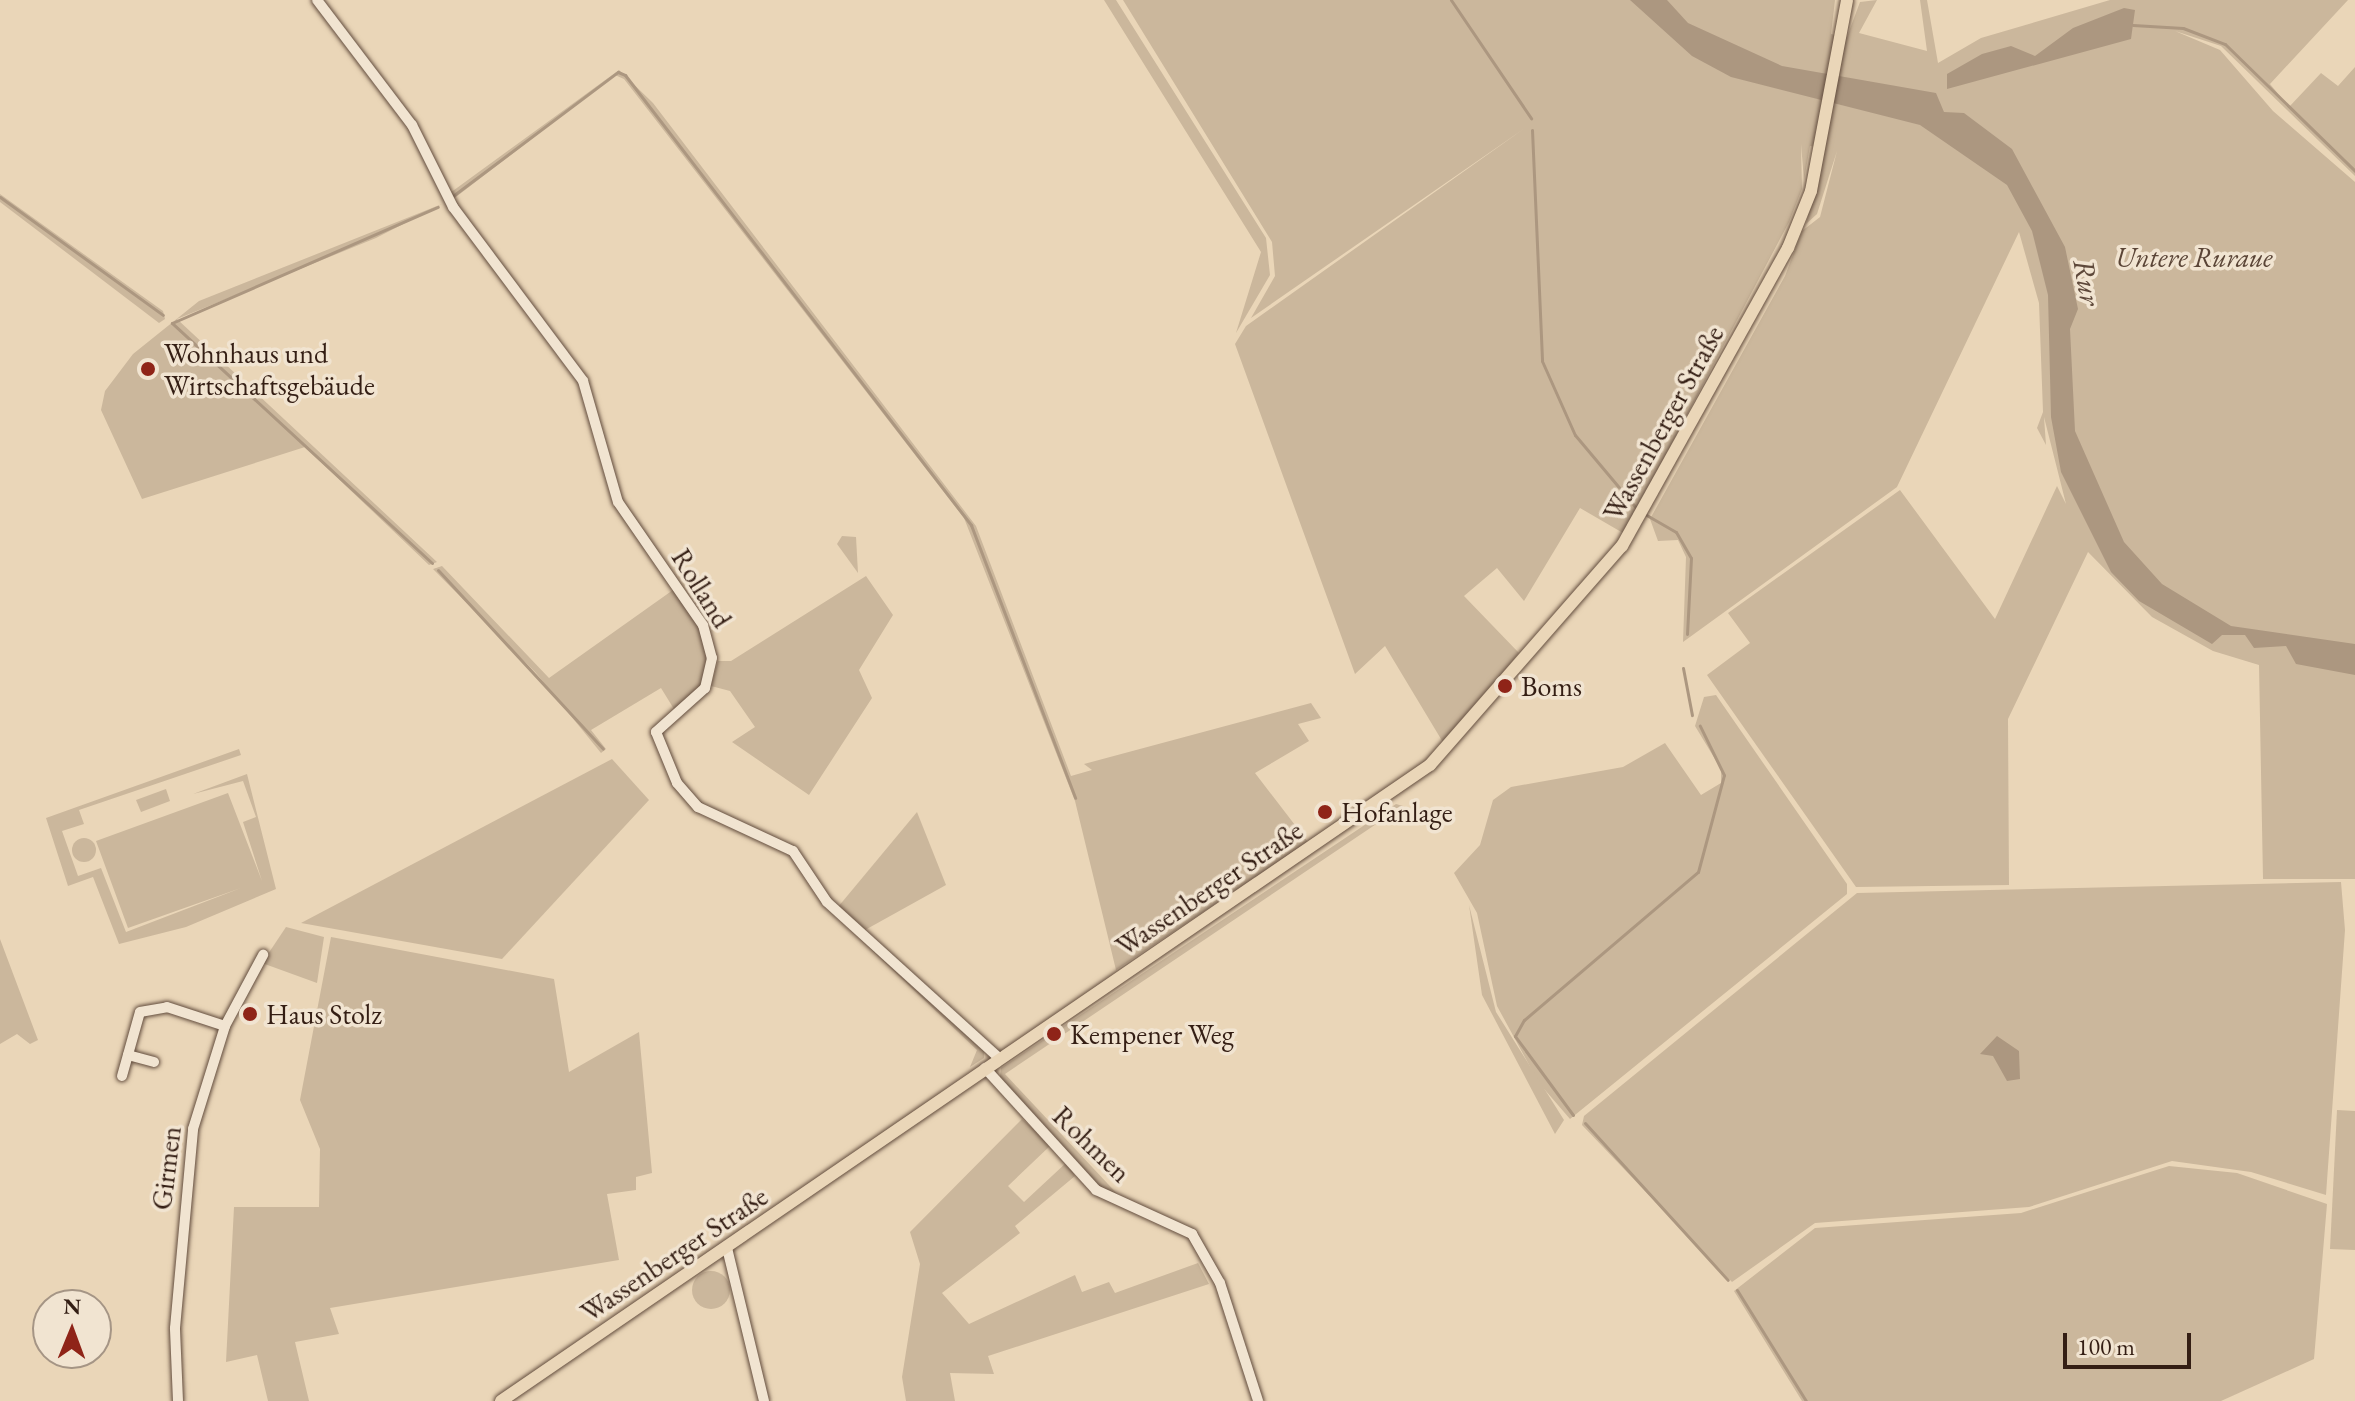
<!DOCTYPE html>
<meta charset="utf-8">
<style>
body{margin:0}
#map{position:relative;width:2355px;height:1401px;overflow:hidden;background:#ead6b8;font-family:"EB Garamond",serif}
div>[style]{position:absolute}
.green>*{inset:0;background:#cbb79c}
.round{border-radius:50%}
.water>*{inset:0;background:#ac9780}
.stream>*{height:3px;margin:-1.5px;padding:0 1.5px;transform-origin:1.5px;border-radius:1.5px;background:#ac9780}
.roads{filter:drop-shadow(0 0 2px #624c3d) drop-shadow(0 0 2px #624c3d)}
.minor>*{height:10px;margin:-5px;padding:0 5px;transform-origin:5px;border-radius:5px;background:#f1e4d1}
.major>*{height:12px;margin:-6px;padding:0 6px;transform-origin:6px;border-radius:6px;background:#ead6b8}
.dots>*{width:22px;height:22px;translate:-50% -50%;box-sizing:border-box;border:4px solid #f1e4d1;border-radius:50%}
span{translate:-50% -50%;white-space:nowrap;text-align:center;line-height:1.15;-webkit-text-stroke:7px #f1e4d1;paint-order:stroke}
.park-label{font-size:28px;color:#5a4436;font-style:italic}
.poi-label{font-size:28px;color:#341e14}
.left{translate:0 -50%;text-align:left}
.street-label{font-size:28px;color:#341e14}
.water-label{font-size:30px;color:#5e483a;font-style:italic}
.north{position:absolute;left:32px;top:1289px;width:80px;height:80px;box-sizing:border-box;background:#f1e4d1;border:2px solid #a59585;border-radius:50%;rotate:1deg;font-size:22px;font-weight:700;line-height:32px;text-align:center;color:#341e14}
.north::after{content:'';display:block;margin:auto;width:28px;height:36px;background:#8f2418;clip-path:polygon(50% 0,100% 100%,50% 72%,0 100%)}
.scale{position:absolute;left:2063px;top:1333px;width:128px;height:36px;box-sizing:border-box;border:4px solid #341e14;border-top:0;padding-left:10px;font-size:24px;line-height:28px;white-space:nowrap;color:#341e14;-webkit-text-stroke:6px #f1e4d1;paint-order:stroke}
</style>
<div id="map">
<div class="green">
<div style="clip-path:polygon(1104px 0,1116px 0,1266px 238px,1270px 275px,1236px 333px,1261px 252px)"></div>
<div style="clip-path:polygon(1123px 0,1835px 0,1831px 34px,1847px 37px,1860px 2px,1877px 0,1859px 33px,1927px 51px,1920px 0,1927px 0,1938px 63px,1981px 38px,2110px 0,2348px 0,2270px 84px,2289px 107px,2321px 73px,2338px 86px,2355px 67px,2355px 176px,2221px 46px,2175px 31px,2220px 50px,2273px 111px,2355px 182px,2355px 879px,2263px 879px,2259px 665px,2213px 651px,2152px 617px,2088px 552px,2008px 719px,2009px 885px,1856px 887px,1707px 675px,1750px 643px,1728px 613px,1900px 490px,1995px 619px,2057px 486px,2066px 504px,2044px 417px,2046px 445px,2037px 428px,2043px 412px,2039px 303px,2019px 232px,1897px 487px,1683px 642px,1686px 557px,1678px 540px,1658px 541px,1650px 519px,1785px 276px,1802px 231px,1820px 217px,1837px 151px,1817px 214px,1806px 224px,1824px 148px,1810px 146px,1804px 180px,1801px 144px,1802px 189px,1789px 222px,1628px 526px,1623px 533px,1580px 508px,1524px 601px,1497px 568px,1464px 596px,1519px 653px,1444px 744px,1385px 646px,1355px 674px,1235px 344px,1246px 326px,1525px 128px,1251px 318px,1275px 276px,1272px 242px)"></div>
<div style="clip-path:polygon(619px 70px,653px 103px,976px 526px,1071px 776px,1092px 770px,1084px 764px,1311px 703px,1321px 718px,1298px 724px,1309px 741px,1255px 773px,1308px 842px,1116px 970px,1075px 801px,964px 518px,624px 79px,615px 75px,452px 200px,450px 193px)"></div>
<div style="clip-path:polygon(0 194px,163px 311px,165px 319px,159px 323px,0 202px)"></div>
<div style="clip-path:polygon(442px 204px,376px 238px,177px 319px,437px 562px,429px 565px,305px 447px,142px 499px,101px 410px,105px 391px,133px 354px,199px 301px)"></div>
<div style="clip-path:polygon(842px 536px,856px 537px,858px 573px,837px 544px)"></div>
<div style="clip-path:polygon(442px 566px,549px 678px,673px 590px,697px 619px,709px 655px,700px 688px,677px 714px,661px 688px,591px 730px,606px 749px,601px 753px,536px 673px,433px 569px)"></div>
<div style="clip-path:polygon(866px 576px,893px 615px,859px 670px,872px 698px,809px 795px,732px 742px,755px 727px,730px 691px,711px 686px,718px 661px,731px 661px)"></div>
<div style="clip-path:polygon(1716px 695px,1847px 884px,1847px 894px,1570px 1119px,1539px 1083px,1497px 1006px,1477px 913px,1454px 873px,1480px 845px,1493px 800px,1511px 787px,1623px 767px,1665px 743px,1701px 795px,1721px 783px,1721px 769px,1695px 726px,1704px 697px)"></div>
<div style="clip-path:polygon(239px 749px,241px 755px,79px 810px,84px 824px,62px 831px,78px 876px,101px 868px,126px 932px,241px 888px,128px 928px,96px 841px,228px 793px,262px 881px,243px 822px,256px 817px,243px 781px,193px 794px,247px 774px,276px 889px,186px 927px,119px 944px,93px 877px,68px 886px,46px 818px)"></div>
<div style="clip-path:polygon(612px 759px,649px 800px,502px 959px,301px 923px)"></div>
<div style="clip-path:polygon(166px 789px,170px 801px,141px 812px,136px 800px)"></div>
<div style="clip-path:polygon(1396px 804px,1403px 806px,1005px 1074px,1122px 1199px,1104px 1192px,1000px 1077px,1001px 1068px)"></div>
<div style="clip-path:polygon(917px 812px,946px 885px,865px 930px,838px 907px)"></div>
<div class="round" style="left:72px;top:838px;width:24px;height:24px"></div>
<div style="clip-path:polygon(2341px 882px,2345px 930px,2326px 1195px,2251px 1172px,2172px 1161px,2029px 1207px,1815px 1223px,1732px 1282px,1582px 1125px,1584px 1116px,1857px 893px)"></div>
<div style="clip-path:polygon(1469px 905px,1496px 1012px,1564px 1120px,1555px 1134px,1482px 995px)"></div>
<div style="clip-path:polygon(839px 919px,984px 1049px,984px 1058px,970px 1067px,977px 1050px)"></div>
<div style="clip-path:polygon(286px 927px,324px 937px,317px 983px,262px 963px)"></div>
<div style="clip-path:polygon(331px 937px,554px 979px,569px 1072px,639px 1032px,652px 1173px,636px 1177px,636px 1190px,607px 1194px,619px 1260px,330px 1308px,339px 1334px,295px 1342px,309px 1401px,268px 1401px,257px 1355px,226px 1362px,234px 1207px,319px 1207px,320px 1149px,300px 1100px)"></div>
<div style="clip-path:polygon(0 939px,38px 1040px,30px 1044px,17px 1034px,0 1044px)"></div>
<div style="clip-path:polygon(2337px 1110px,2355px 1111px,2355px 1250px,2330px 1249px)"></div>
<div style="clip-path:polygon(1022px 1119px,1051px 1145px,1008px 1186px,1024px 1202px,1067px 1162px,1075px 1176px,1015px 1226px,1020px 1233px,942px 1293px,969px 1324px,1075px 1275px,1082px 1292px,1109px 1282px,1115px 1293px,1198px 1263px,1209px 1284px,988px 1356px,994px 1374px,950px 1373px,955px 1401px,906px 1401px,902px 1377px,920px 1264px,910px 1232px)"></div>
<div style="clip-path:polygon(2169px 1166px,2237px 1173px,2327px 1204px,2314px 1359px,2221px 1401px,1802px 1401px,1734px 1291px,1815px 1228px,2021px 1213px)"></div>
<div class="round" style="left:692px;top:1271px;width:38px;height:38px"></div>
</div>
<div class="water">
<div style="clip-path:polygon(1630px 0,1667px 0,1688px 23px,1782px 66px,1936px 93px,1944px 112px,1964px 113px,2012px 149px,2065px 247px,2078px 309px,2070px 329px,2075px 431px,2124px 542px,2162px 584px,2231px 626px,2355px 644px,2355px 675px,2296px 664px,2286px 646px,2254px 648px,2245px 635px,2222px 635px,2212px 644px,2139px 601px,2111px 572px,2061px 472px,2051px 417px,2048px 295px,2032px 231px,2007px 185px,1920px 125px,1731px 77px,1692px 56px)"></div>
<div style="clip-path:polygon(2124px 8px,2135px 10px,2131px 39px,1947px 89px,1947px 74px,1982px 54px,2011px 46px,2035px 56px,2073px 28px)"></div>
<div style="clip-path:polygon(1997px 1036px,2019px 1051px,2020px 1079px,2007px 1081px,1993px 1056px,1980px 1054px)"></div>
</div>
<div class="stream">
<div style="left:1451px;top:0;width:143px;rotate:55.9deg"></div>
<div style="left:2133px;top:25px;width:50px;rotate:3.4deg"></div>
<div style="left:2183px;top:28px;width:45px;rotate:20.9deg"></div>
<div style="left:2225px;top:44px;width:182px;rotate:44.3deg"></div>
<div style="left:1532px;top:130px;width:231px;rotate:87.5deg"></div>
<div style="left:1542px;top:361px;width:81px;rotate:66deg"></div>
<div style="left:1575px;top:435px;width:97px;rotate:50deg"></div>
<div style="left:454px;top:195px;width:205px;rotate:-36.9deg"></div>
<div style="left:618px;top:72px;width:8px;rotate:23deg"></div>
<div style="left:625px;top:75px;width:568px;rotate:52.44deg"></div>
<div style="left:971px;top:525px;width:292px;rotate:69.1deg"></div>
<div style="left:0;top:197px;width:201px;rotate:35.9deg"></div>
<div style="left:1643px;top:513px;width:38px;rotate:30deg"></div>
<div style="left:1676px;top:532px;width:30px;rotate:60deg"></div>
<div style="left:1691px;top:558px;width:76px;rotate:93deg"></div>
<div style="left:432px;top:563px;width:354px;rotate:-137.3deg"></div>
<div style="left:172px;top:323px;width:290px;rotate:-23.6deg"></div>
<div style="left:438px;top:570px;width:243px;rotate:47.3deg"></div>
<div style="left:1683px;top:668px;width:48px;rotate:79.2deg"></div>
<div style="left:1573px;top:1115px;width:98px;rotate:-126.3deg"></div>
<div style="left:1515px;top:1036px;width:18px;rotate:-61deg"></div>
<div style="left:1524px;top:1020px;width:228px;rotate:-40.4deg"></div>
<div style="left:1698px;top:872px;width:100px;rotate:-75deg"></div>
<div style="left:1724px;top:775px;width:55px;rotate:-116.1deg"></div>
<div style="left:1585px;top:1123px;width:212px;rotate:47.7deg"></div>
<div style="left:1737px;top:1290px;width:131px;rotate:58.1deg"></div>
</div>
<div class="roads">
<div class="minor">
<div style="left:317px;top:0;width:157px;rotate:52.8deg"></div>
<div style="left:412px;top:125px;width:92px;rotate:63.4deg"></div>
<div style="left:453px;top:207px;width:217px;rotate:53.2deg"></div>
<div style="left:583px;top:381px;width:126px;rotate:73.9deg"></div>
<div style="left:618px;top:502px;width:150px;rotate:55.4deg"></div>
<div style="left:703px;top:625px;width:34px;rotate:75deg"></div>
<div style="left:712px;top:658px;width:31px;rotate:103deg"></div>
<div style="left:705px;top:688px;width:66px;rotate:138.1deg"></div>
<div style="left:656px;top:732px;width:55px;rotate:67.6deg"></div>
<div style="left:677px;top:783px;width:32px;rotate:49deg"></div>
<div style="left:698px;top:807px;width:105px;rotate:24.9deg"></div>
<div style="left:793px;top:851px;width:61px;rotate:56.3deg"></div>
<div style="left:827px;top:902px;width:232px;rotate:42.2deg"></div>
<div style="left:128px;top:1055px;width:27px;rotate:15deg"></div>
<div style="left:985px;top:1068px;width:165px;rotate:47.7deg"></div>
<div style="left:1096px;top:1190px;width:106px;rotate:24.6deg"></div>
<div style="left:1192px;top:1234px;width:56px;rotate:60.3deg"></div>
<div style="left:1220px;top:1283px;width:124px;rotate:72.1deg"></div>
<div style="left:122px;top:1076px;width:66px;rotate:-74.3deg"></div>
<div style="left:140px;top:1012px;width:27px;rotate:-10deg"></div>
<div style="left:167px;top:1007px;width:61px;rotate:18.1deg"></div>
<div style="left:727px;top:1248px;width:157px;rotate:76.4deg"></div>
<div style="left:178px;top:1401px;width:73px;rotate:-92.4deg"></div>
<div style="left:175px;top:1328px;width:200px;rotate:-84.8deg"></div>
<div style="left:193px;top:1129px;width:108px;rotate:-72.7deg"></div>
<div style="left:225px;top:1026px;width:81px;rotate:-61.8deg"></div>
</div>
<div class="major">
<div style="left:501px;top:1401px;width:1126px;rotate:-34.4deg"></div>
<div style="left:1430px;top:765px;width:291px;rotate:-48.8deg"></div>
<div style="left:1622px;top:546px;width:341px;rotate:-60.9deg"></div>
<div style="left:1788px;top:248px;width:61px;rotate:-68deg"></div>
<div style="left:1811px;top:191px;width:194px;rotate:-79.3deg"></div>
</div>
</div>
<div class="dots">
<div style="left:148px;top:369px;background:#8f2418"></div>
<div style="left:1505px;top:686px;background:#8f2418"></div>
<div style="left:1325px;top:812px;background:#8f2418"></div>
<div style="left:250px;top:1014px;background:#8f2418"></div>
<div style="left:1054px;top:1034px;background:#8f2418"></div>
</div>
<div class="park-label">
<span style="left:2194px;top:257px">Untere Ruraue</span>
</div>
<div class="poi-label">
<span class="left" style="left:164px;top:369px">Wohnhaus und<br>Wirtschaftsgebäude</span>
<span class="left" style="left:1521px;top:686px">Boms</span>
<span class="left" style="left:1341px;top:812px">Hofanlage</span>
<span class="left" style="left:266px;top:1014px">Haus Stolz</span>
<span class="left" style="left:1070px;top:1034px">Kempener Weg</span>
</div>
<div class="street-label">
<span style="left:1663px;top:423px;rotate:-61deg">Wassenberger Straße</span>
<span style="left:702px;top:588px;rotate:58deg">Rolland</span>
<span style="left:1209px;top:888px;rotate:-34deg">Wassenberger Straße</span>
<span style="left:1092px;top:1144px;rotate:44deg">Rohmen</span>
<span style="left:166px;top:1168px;rotate:-83deg">Girmen</span>
<span style="left:674px;top:1254px;rotate:-34deg">Wassenberger Straße</span>
</div>
<div class="water-label">
<span style="left:2087px;top:282px;rotate:80deg">Rur</span>
</div>
<div class="north">N</div>
<div class="scale">100 m</div>
</div>
